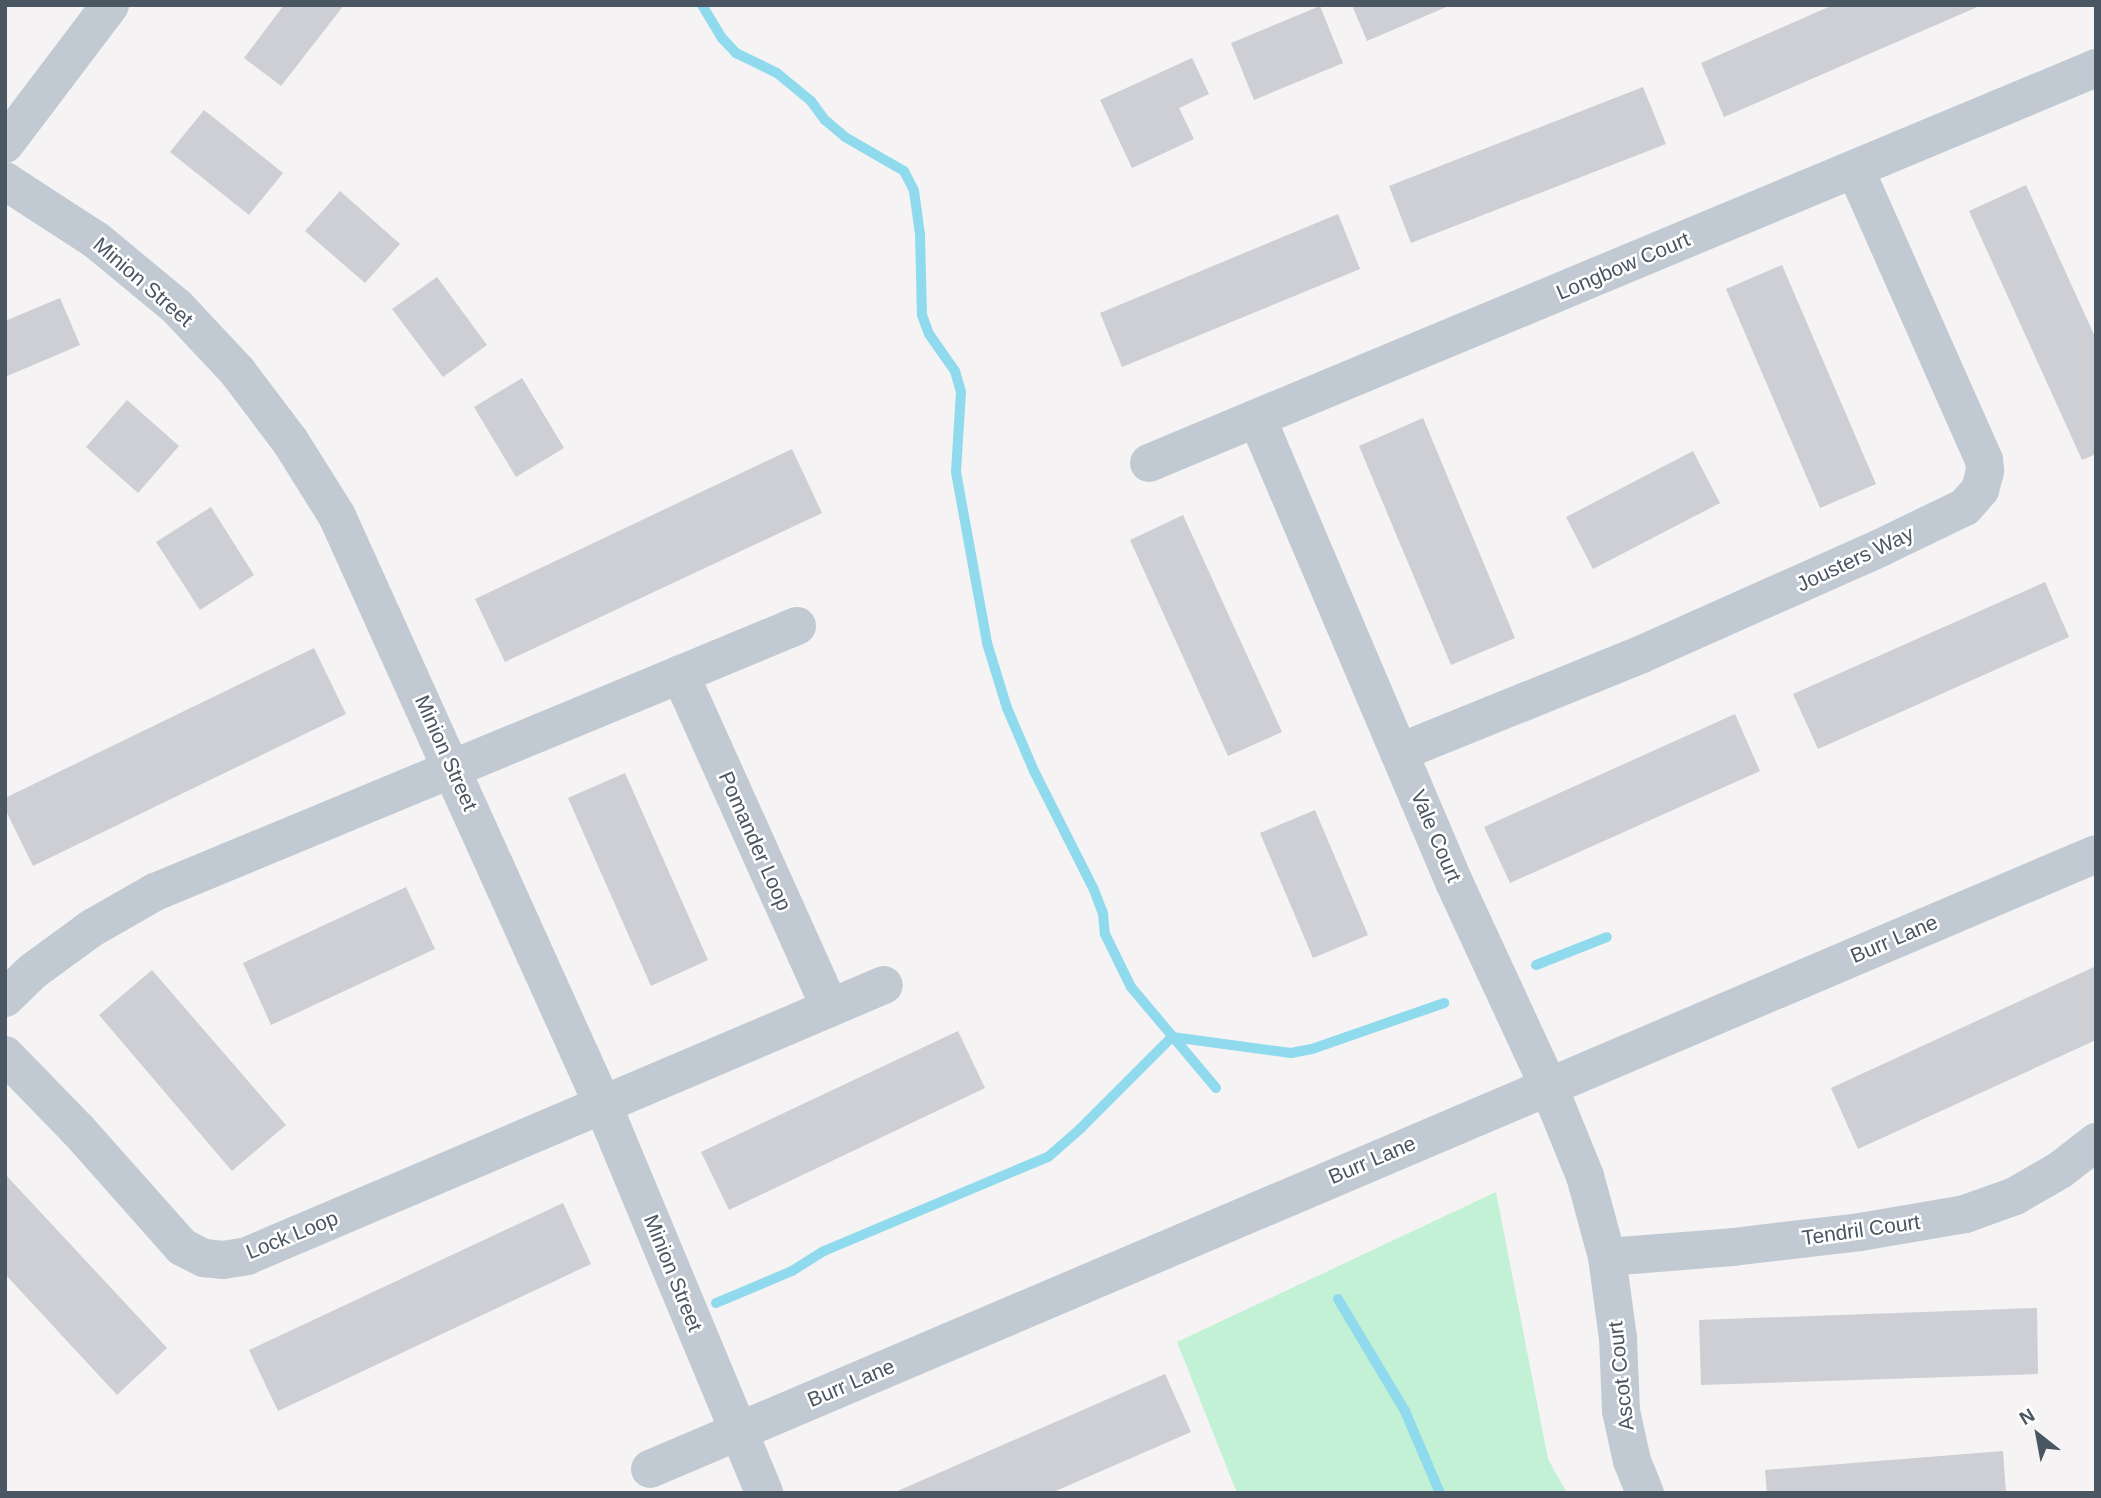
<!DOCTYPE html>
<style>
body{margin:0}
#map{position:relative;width:2101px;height:1498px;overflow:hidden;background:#f5f3f3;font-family:Helvetica,sans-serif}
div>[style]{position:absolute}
.green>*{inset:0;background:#c3f1d5}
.stream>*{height:10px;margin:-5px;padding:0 5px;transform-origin:5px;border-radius:5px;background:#90daee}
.building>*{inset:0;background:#cdcfd5}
.minor>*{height:38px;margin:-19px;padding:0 19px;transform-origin:19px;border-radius:19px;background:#c1cad2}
span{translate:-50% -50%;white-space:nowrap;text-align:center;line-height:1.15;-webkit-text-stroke:5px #fff;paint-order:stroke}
.street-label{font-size:21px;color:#4a5661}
.frame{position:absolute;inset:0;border:7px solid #4a5661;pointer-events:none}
.north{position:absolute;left:2003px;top:1400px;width:70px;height:70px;-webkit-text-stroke:5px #fff;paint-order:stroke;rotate:329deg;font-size:19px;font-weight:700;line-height:28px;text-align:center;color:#4a5661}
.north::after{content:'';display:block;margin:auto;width:24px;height:32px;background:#4a5661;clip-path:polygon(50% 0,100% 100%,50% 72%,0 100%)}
</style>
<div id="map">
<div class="green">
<div style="clip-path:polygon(1496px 1192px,1548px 1459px,1567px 1493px,1237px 1493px,1177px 1342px)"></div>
</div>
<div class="stream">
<div style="left:702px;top:5px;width:39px;rotate:59deg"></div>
<div style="left:722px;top:38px;width:21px;rotate:47deg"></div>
<div style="left:736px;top:53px;width:46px;rotate:26deg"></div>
<div style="left:777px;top:73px;width:44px;rotate:39.5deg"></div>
<div style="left:811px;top:101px;width:24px;rotate:54deg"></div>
<div style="left:825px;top:120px;width:26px;rotate:40deg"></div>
<div style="left:845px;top:137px;width:68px;rotate:30deg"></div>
<div style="left:904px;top:171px;width:22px;rotate:63deg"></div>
<div style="left:914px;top:191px;width:43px;rotate:82.1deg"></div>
<div style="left:920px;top:234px;width:81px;rotate:88.6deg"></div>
<div style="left:922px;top:315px;width:20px;rotate:70deg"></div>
<div style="left:929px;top:334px;width:45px;rotate:54.9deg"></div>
<div style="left:955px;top:371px;width:22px;rotate:74deg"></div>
<div style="left:961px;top:392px;width:80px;rotate:93.6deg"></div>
<div style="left:956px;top:472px;width:174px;rotate:79.7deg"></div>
<div style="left:987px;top:643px;width:68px;rotate:72.9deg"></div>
<div style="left:1007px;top:708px;width:69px;rotate:66.8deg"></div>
<div style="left:1034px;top:771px;width:133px;rotate:63.2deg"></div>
<div style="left:1094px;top:890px;width:25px;rotate:69deg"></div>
<div style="left:1103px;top:913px;width:21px;rotate:85deg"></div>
<div style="left:1105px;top:934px;width:59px;rotate:63.9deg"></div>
<div style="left:1131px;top:987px;width:132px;rotate:49.9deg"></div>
<div style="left:1536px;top:965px;width:76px;rotate:-21.5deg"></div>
<div style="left:1338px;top:1299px;width:131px;rotate:59.1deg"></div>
<div style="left:1405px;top:1411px;width:89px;rotate:66.9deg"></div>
<div style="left:716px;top:1303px;width:82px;rotate:-22.8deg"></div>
<div style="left:792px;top:1271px;width:38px;rotate:-32deg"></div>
<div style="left:824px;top:1251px;width:243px;rotate:-22.8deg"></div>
<div style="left:1048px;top:1157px;width:43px;rotate:-41.2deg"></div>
<div style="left:1080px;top:1129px;width:130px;rotate:-45deg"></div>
<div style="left:1172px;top:1037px;width:120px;rotate:7.7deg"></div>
<div style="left:1291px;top:1053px;width:21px;rotate:-11deg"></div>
<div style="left:1312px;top:1049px;width:140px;rotate:-19.2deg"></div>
</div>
<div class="building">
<div style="clip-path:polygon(284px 5px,344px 5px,281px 86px,244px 58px)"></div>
<div style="clip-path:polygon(1352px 5px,1451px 5px,1367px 41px)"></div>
<div style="clip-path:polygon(1833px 5px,1982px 5px,1724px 117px,1701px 63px)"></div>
<div style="clip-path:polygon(1320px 6px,1343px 63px,1254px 100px,1231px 43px)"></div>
<div style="clip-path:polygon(1192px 58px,1209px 94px,1179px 108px,1194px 139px,1132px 168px,1100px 100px)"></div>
<div style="clip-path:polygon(1643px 87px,1666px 144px,1411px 243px,1389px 186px)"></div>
<div style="clip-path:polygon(204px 110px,283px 173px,249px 215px,170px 152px)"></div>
<div style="clip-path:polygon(2026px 185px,2096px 339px,2096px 454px,2082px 460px,1969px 211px)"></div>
<div style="clip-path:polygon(340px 191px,400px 244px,365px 283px,305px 231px)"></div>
<div style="clip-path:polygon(1338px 214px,1360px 269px,1122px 367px,1100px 313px)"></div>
<div style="clip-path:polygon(1782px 265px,1876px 484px,1820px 508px,1726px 289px)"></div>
<div style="clip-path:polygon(437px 277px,487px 345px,443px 377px,392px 309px)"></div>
<div style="clip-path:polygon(60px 298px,80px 345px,5px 377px,5px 321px)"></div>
<div style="clip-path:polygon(522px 378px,564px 448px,516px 477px,474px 407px)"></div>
<div style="clip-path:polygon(127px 400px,179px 446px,138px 493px,86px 447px)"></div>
<div style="clip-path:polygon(1423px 418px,1515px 638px,1451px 665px,1359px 446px)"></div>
<div style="clip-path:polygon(792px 449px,822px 513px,505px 662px,475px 599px)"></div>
<div style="clip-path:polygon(1693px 451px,1720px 503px,1593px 569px,1566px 517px)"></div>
<div style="clip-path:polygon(211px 507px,254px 575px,200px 610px,156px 542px)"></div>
<div style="clip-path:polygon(1183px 515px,1282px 732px,1228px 756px,1130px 540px)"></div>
<div style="clip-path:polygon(2045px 582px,2069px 637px,1818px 749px,1793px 694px)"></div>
<div style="clip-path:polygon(314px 648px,346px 714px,33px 866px,5px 809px,5px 798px)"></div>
<div style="clip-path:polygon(1735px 714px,1760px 771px,1510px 883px,1484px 827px)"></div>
<div style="clip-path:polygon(625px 773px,708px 960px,651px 986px,568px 798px)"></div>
<div style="clip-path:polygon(1315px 810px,1368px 935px,1313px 958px,1260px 833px)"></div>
<div style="clip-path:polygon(406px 887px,435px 949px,271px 1025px,243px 963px)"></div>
<div style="clip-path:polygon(2096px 966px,2096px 1040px,1858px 1149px,1831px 1088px)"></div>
<div style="clip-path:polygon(152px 970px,286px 1125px,232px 1171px,99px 1015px)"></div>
<div style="clip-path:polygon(958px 1031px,985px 1088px,729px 1210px,701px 1152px)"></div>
<div style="clip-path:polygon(5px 1174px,167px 1348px,117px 1395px,5px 1274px)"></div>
<div style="clip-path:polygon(563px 1203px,591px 1264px,278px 1411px,249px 1350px)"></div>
<div style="clip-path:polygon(2037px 1308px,2038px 1374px,1701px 1385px,1699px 1320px)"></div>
<div style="clip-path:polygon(1165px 1374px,1191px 1432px,1051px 1493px,893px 1493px)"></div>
<div style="clip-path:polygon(2003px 1451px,2006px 1493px,1767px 1493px,1765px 1470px)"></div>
</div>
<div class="minor">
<div style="left:5px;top:144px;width:174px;rotate:-52.9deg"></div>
<div style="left:5px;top:181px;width:108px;rotate:33deg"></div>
<div style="left:96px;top:240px;width:105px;rotate:39.6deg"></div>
<div style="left:177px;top:307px;width:88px;rotate:46.8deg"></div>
<div style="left:237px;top:371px;width:88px;rotate:52.9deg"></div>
<div style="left:290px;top:441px;width:89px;rotate:57.9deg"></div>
<div style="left:337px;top:516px;width:644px;rotate:65.7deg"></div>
<div style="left:602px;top:1103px;width:422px;rotate:67.4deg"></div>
<div style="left:1257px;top:418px;width:504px;rotate:67deg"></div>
<div style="left:1454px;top:882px;width:224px;rotate:65.2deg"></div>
<div style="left:1548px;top:1085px;width:98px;rotate:67.9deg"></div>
<div style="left:1585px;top:1176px;width:84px;rotate:74.8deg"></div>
<div style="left:1607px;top:1257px;width:82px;rotate:82.3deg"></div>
<div style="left:1618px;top:1338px;width:73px;rotate:87.6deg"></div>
<div style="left:1621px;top:1411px;width:51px;rotate:77.6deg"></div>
<div style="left:1632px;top:1461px;width:35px;rotate:68deg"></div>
<div style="left:1149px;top:463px;width:1026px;rotate:-22.64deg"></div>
<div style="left:680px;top:674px;width:366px;rotate:65.8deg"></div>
<div style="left:1400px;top:752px;width:261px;rotate:-22deg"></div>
<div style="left:1642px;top:654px;width:261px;rotate:-24deg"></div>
<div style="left:1880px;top:548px;width:94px;rotate:-25.8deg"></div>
<div style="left:1965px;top:507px;width:23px;rotate:-49deg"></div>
<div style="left:1980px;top:490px;width:20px;rotate:-75deg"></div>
<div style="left:1985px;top:471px;width:11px;rotate:-95deg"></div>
<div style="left:1984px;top:460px;width:318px;rotate:-113.9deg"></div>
<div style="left:5px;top:998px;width:39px;rotate:-44deg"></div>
<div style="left:33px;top:971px;width:73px;rotate:-36.1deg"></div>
<div style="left:92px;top:928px;width:73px;rotate:-29.7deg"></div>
<div style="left:155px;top:892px;width:695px;rotate:-22.51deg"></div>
<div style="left:5px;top:1055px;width:106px;rotate:45.8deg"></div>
<div style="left:79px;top:1131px;width:155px;rotate:48.4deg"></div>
<div style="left:182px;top:1247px;width:25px;rotate:27deg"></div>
<div style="left:204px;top:1258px;width:19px;rotate:6deg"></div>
<div style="left:223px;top:1260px;width:24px;rotate:-9deg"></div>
<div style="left:247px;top:1256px;width:692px;rotate:-23.05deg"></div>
<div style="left:1607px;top:1257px;width:126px;rotate:-4.5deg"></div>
<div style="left:1733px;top:1247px;width:128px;rotate:-6.7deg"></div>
<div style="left:1860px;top:1232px;width:107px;rotate:-9.7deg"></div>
<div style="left:1965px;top:1214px;width:53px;rotate:-19.8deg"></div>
<div style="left:2015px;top:1196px;width:52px;rotate:-30deg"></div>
<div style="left:2060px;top:1170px;width:46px;rotate:-37.9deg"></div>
<div style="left:650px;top:1469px;width:1571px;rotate:-23.04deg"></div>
</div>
<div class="street-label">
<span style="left:1623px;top:266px;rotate:-23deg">Longbow Court</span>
<span style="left:143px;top:282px;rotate:41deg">Minion Street</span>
<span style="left:1855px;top:559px;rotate:-25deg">Jousters Way</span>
<span style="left:446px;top:753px;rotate:66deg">Minion Street</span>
<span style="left:1436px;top:836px;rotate:67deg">Vale Court</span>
<span style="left:755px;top:841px;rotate:66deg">Pomander Loop</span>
<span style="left:1894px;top:939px;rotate:-23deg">Burr Lane</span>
<span style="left:1372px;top:1160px;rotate:-23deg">Burr Lane</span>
<span style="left:1861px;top:1230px;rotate:-8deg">Tendril Court</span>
<span style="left:292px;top:1235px;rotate:-22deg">Lock Loop</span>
<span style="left:673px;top:1273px;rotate:68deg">Minion Street</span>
<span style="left:1621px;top:1376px;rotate:-96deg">Ascot Court</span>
<span style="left:851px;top:1383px;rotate:-23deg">Burr Lane</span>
</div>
<div class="frame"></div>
<div class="north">N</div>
</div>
